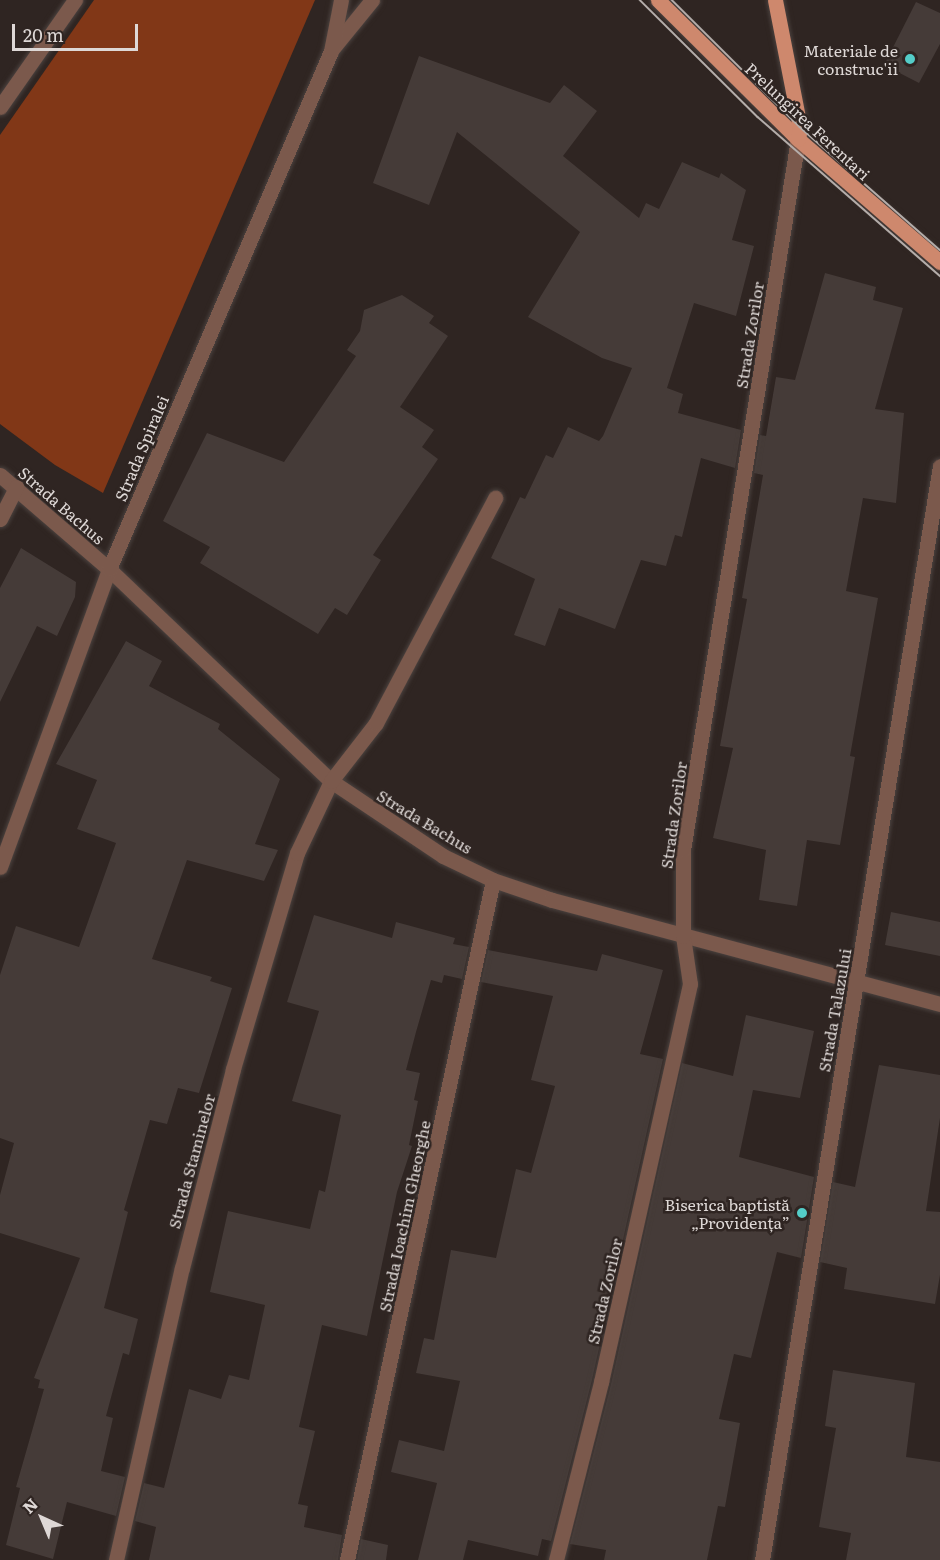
<!DOCTYPE html>
<meta charset="utf-8">
<style>
body{margin:0}
#map{position:relative;width:940px;height:1560px;overflow:hidden;background:#2f2522;font-family:Literata,serif}
div>[style]{position:absolute}
.green>*{inset:0;background:#813717}
.building>*{inset:0;background:#453b38}
.roads{filter:drop-shadow(0 0 2px #4b423f) drop-shadow(0 0 2px #4b423f)}
.minor>*{height:15px;margin:-7.5px;padding:0 7.5px;transform-origin:7.5px;border-radius:7.5px;background:#7b594c}
.major>*{height:15px;margin:-7.5px;padding:0 7.5px;transform-origin:7.5px;border-radius:7.5px;background:#ce886d}
.tram>*{height:1.5px;margin:-0.75px;padding:0 0.75px;transform-origin:0.75px;border-radius:0.75px;background:#b4adaa}
.dots>*{width:16px;height:16px;translate:-50% -50%;box-sizing:border-box;border:3px solid #2f2522;border-radius:50%}
span{translate:-50% -50%;white-space:nowrap;text-align:center;line-height:1.15;-webkit-text-stroke:5px #2f2522;paint-order:stroke}
.poi-label{font-size:16px;color:#ded8d6}
.right{translate:-100% -50%;text-align:right}
.street-label{font-size:16px;color:#ded8d6}
.north{position:absolute;left:12px;top:1488px;width:60px;height:60px;-webkit-text-stroke:4px #2f2522;paint-order:stroke;rotate:316deg;font-size:16px;font-weight:700;line-height:24px;text-align:center;color:#ded8d6}
.north::after{content:'';display:block;margin:auto;width:21px;height:27px;background:#ded8d6;clip-path:polygon(50% 0,100% 100%,50% 72%,0 100%)}
.scale{position:absolute;left:12px;top:24px;width:126px;height:27px;box-sizing:border-box;border:3px solid #ded8d6;border-top:0;padding-left:8px;font-size:18px;line-height:21px;white-space:nowrap;color:#ded8d6;-webkit-text-stroke:4px #2f2522;paint-order:stroke}
</style>
<div id="map">
<div class="green">
<div style="clip-path:polygon(94px 0,315px 0,103px 493px,55px 465px,0 424px,0 135px)"></div>
</div>
<div class="building">
<div style="clip-path:polygon(916px 2px,940px 13px,940px 44px,919px 83px,884px 65px)"></div>
<div style="clip-path:polygon(419px 56px,550px 103px,564px 85px,597px 111px,563px 156px,639px 218px,646px 203px,659px 209px,682px 162px,719px 178px,721px 173px,746px 190px,732px 240px,754px 246px,736px 316px,694px 303px,667px 388px,683px 394px,678px 413px,741px 430px,735px 468px,701px 458px,682px 537px,675px 535px,666px 566px,641px 560px,615px 629px,559px 608px,545px 646px,514px 635px,535px 579px,491px 558px,520px 497px,525px 499px,546px 455px,553px 458px,568px 427px,599px 441px,603px 436px,632px 368px,602px 358px,528px 317px,580px 232px,457px 132px,429px 205px,373px 183px)"></div>
<div style="clip-path:polygon(825px 273px,876px 287px,873px 300px,903px 308px,875px 409px,904px 413px,896px 503px,863px 498px,846px 591px,878px 598px,850px 756px,855px 757px,840px 845px,807px 840px,797px 906px,759px 900px,766px 850px,713px 838px,733px 748px,720px 746px,747px 599px,742px 598px,763px 475px,754px 473px,760px 435px,766px 436px,776px 377px,795px 380px)"></div>
<div style="clip-path:polygon(402px 295px,434px 316px,429px 323px,448px 336px,400px 407px,434px 430px,422px 447px,438px 459px,373px 555px,381px 560px,347px 615px,335px 608px,318px 634px,200px 563px,210px 547px,163px 521px,207px 433px,284px 462px,356px 356px,347px 350px,360px 331px,364px 310px)"></div>
<div style="clip-path:polygon(21px 548px,76px 582px,75px 597px,57px 636px,37px 626px,0 702px,0 588px)"></div>
<div style="clip-path:polygon(126px 641px,162px 661px,149px 686px,220px 724px,218px 729px,280px 779px,255px 844px,278px 850px,264px 881px,187px 860px,152px 959px,212px 977px,210px 981px,232px 988px,199px 1093px,178px 1088px,167px 1124px,150px 1120px,124px 1210px,128px 1212px,104px 1308px,138px 1319px,129px 1355px,123px 1353px,106px 1416px,113px 1418px,101px 1471px,125px 1477px,116px 1516px,67px 1502px,53px 1559px,6px 1545px,20px 1488px,16px 1487px,44px 1389px,38px 1388px,40px 1380px,34px 1378px,80px 1258px,0 1233px,0 1195px,14px 1143px,0 1138px,0 975px,16px 926px,79px 947px,116px 843px,77px 829px,97px 780px,56px 764px)"></div>
<div style="clip-path:polygon(891px 912px,940px 922px,940px 956px,885px 945px)"></div>
<div style="clip-path:polygon(314px 915px,392px 938px,396px 922px,455px 938px,453px 944px,469px 947px,462px 979px,444px 975px,442px 983px,431px 980px,416px 1032px,406px 1070px,420px 1073px,414px 1100px,418px 1101px,409px 1145px,412px 1146px,397px 1192px,367px 1336px,322px 1325px,299px 1427px,315px 1431px,298px 1504px,308px 1506px,304px 1527px,342px 1535px,338px 1560px,149px 1560px,156px 1527px,135px 1521px,144px 1483px,164px 1488px,189px 1389px,221px 1399px,229px 1375px,249px 1380px,265px 1305px,210px 1292px,228px 1211px,310px 1229px,319px 1190px,325px 1192px,341px 1115px,292px 1101px,319px 1011px,287px 1002px)"></div>
<div style="clip-path:polygon(488px 950px,597px 971px,602px 954px,663px 970px,640px 1054px,663px 1059px,592px 1380px,551px 1541px,542px 1539px,538px 1556px,468px 1540px,463px 1560px,418px 1560px,437px 1483px,391px 1472px,399px 1440px,444px 1451px,460px 1381px,416px 1373px,424px 1338px,434px 1340px,451px 1250px,496px 1258px,516px 1169px,531px 1173px,555px 1086px,531px 1080px,553px 996px,481px 982px)"></div>
<div style="clip-path:polygon(746px 1015px,814px 1031px,800px 1098px,753px 1090px,739px 1157px,814px 1177px,801px 1258px,777px 1252px,751px 1358px,734px 1354px,719px 1419px,740px 1423px,725px 1507px,718px 1506px,707px 1560px,604px 1560px,606px 1550px,570px 1544px,611px 1384px,682px 1063px,733px 1076px)"></div>
<div style="clip-path:polygon(879px 1065px,940px 1075px,940px 1118px,926px 1211px,940px 1212px,940px 1275px,935px 1304px,844px 1289px,847px 1268px,820px 1262px,833px 1182px,855px 1187px)"></div>
<div style="clip-path:polygon(833px 1370px,915px 1383px,906px 1457px,940px 1462px,940px 1560px,846px 1560px,851px 1533px,819px 1527px,836px 1428px,825px 1426px)"></div>
<div style="clip-path:polygon(361px 1539px,388px 1545px,386px 1560px,357px 1560px)"></div>
</div>
<div class="roads">
<div class="minor">
<div style="left:333px;top:48px;width:62px;rotate:-50.9deg"></div>
<div style="left:0;top:107px;width:131px;rotate:-55deg"></div>
<div style="left:0;top:475px;width:144px;rotate:40.8deg"></div>
<div style="left:109px;top:569px;width:307px;rotate:43.7deg"></div>
<div style="left:331px;top:781px;width:135px;rotate:33.8deg"></div>
<div style="left:443px;top:856px;width:55px;rotate:25.6deg"></div>
<div style="left:493px;top:880px;width:62px;rotate:18.7deg"></div>
<div style="left:552px;top:900px;width:402px;rotate:15deg"></div>
<div style="left:0;top:519px;width:36px;rotate:-63deg"></div>
<div style="left:0;top:867px;width:317px;rotate:-69.9deg"></div>
<div style="left:109px;top:569px;width:564px;rotate:-66.8deg"></div>
<div style="left:331px;top:51px;width:52px;rotate:-78.9deg"></div>
<div style="left:116px;top:1560px;width:299px;rotate:-77.3deg"></div>
<div style="left:182px;top:1268px;width:205px;rotate:-75.6deg"></div>
<div style="left:233px;top:1069px;width:225px;rotate:-73.5deg"></div>
<div style="left:297px;top:853px;width:80px;rotate:-64.7deg"></div>
<div style="left:331px;top:781px;width:73px;rotate:-52.2deg"></div>
<div style="left:376px;top:723px;width:255px;rotate:-62.1deg"></div>
<div style="left:347px;top:1560px;width:695px;rotate:-77.88deg"></div>
<div style="left:556px;top:1560px;width:184px;rotate:-75.8deg"></div>
<div style="left:601px;top:1382px;width:408px;rotate:-77.4deg"></div>
<div style="left:690px;top:984px;width:49px;rotate:-98.3deg"></div>
<div style="left:683px;top:936px;width:86px;rotate:-90deg"></div>
<div style="left:683px;top:850px;width:720px;rotate:-80.81deg"></div>
<div style="left:762px;top:1560px;width:1108px;rotate:-80.76deg"></div>
</div>
<div class="major">
<div style="left:658px;top:0;width:197px;rotate:44.8deg"></div>
<div style="left:798px;top:139px;width:188px;rotate:40.9deg"></div>
<div style="left:775px;top:0;width:129px;rotate:78.9deg"></div>
<div style="left:800px;top:127px;width:12px;rotate:99deg"></div>
</div>
</div>
<div class="tram">
<div style="left:640px;top:0;width:166px;rotate:44.8deg"></div>
<div style="left:758px;top:117px;width:242px;rotate:41.1deg"></div>
<div style="left:672px;top:0;width:180px;rotate:44.8deg"></div>
<div style="left:800px;top:127px;width:186px;rotate:41.3deg"></div>
</div>
<div class="dots">
<div style="left:910px;top:59px;background:#54cdc8"></div>
<div style="left:802px;top:1213px;background:#54cdc8"></div>
</div>
<div class="poi-label">
<span class="right" style="left:898px;top:59px">Materiale de<br>construc'ii</span>
<span class="right" style="left:790px;top:1213px">Biserica baptistă<br>„Providența”</span>
</div>
<div class="street-label">
<span style="left:808px;top:121px;rotate:43deg">Prelungirea Ferentari</span>
<span style="left:749px;top:335px;rotate:-81deg">Strada Zorilor</span>
<span style="left:141px;top:448px;rotate:-67deg">Strada Spiralei</span>
<span style="left:62px;top:505px;rotate:41deg">Strada Bachus</span>
<span style="left:673px;top:815px;rotate:-82deg">Strada Zorilor</span>
<span style="left:425px;top:821px;rotate:31deg">Strada Bachus</span>
<span style="left:834px;top:1010px;rotate:-80deg">Strada Talazului</span>
<span style="left:191px;top:1161px;rotate:-75deg">Strada Staminelor</span>
<span style="left:404px;top:1216px;rotate:-78deg">Strada Ioachim Gheorghe</span>
<span style="left:604px;top:1291px;rotate:-77deg">Strada Zorilor</span>
</div>
<div class="north">N</div>
<div class="scale">20 m</div>
</div>
